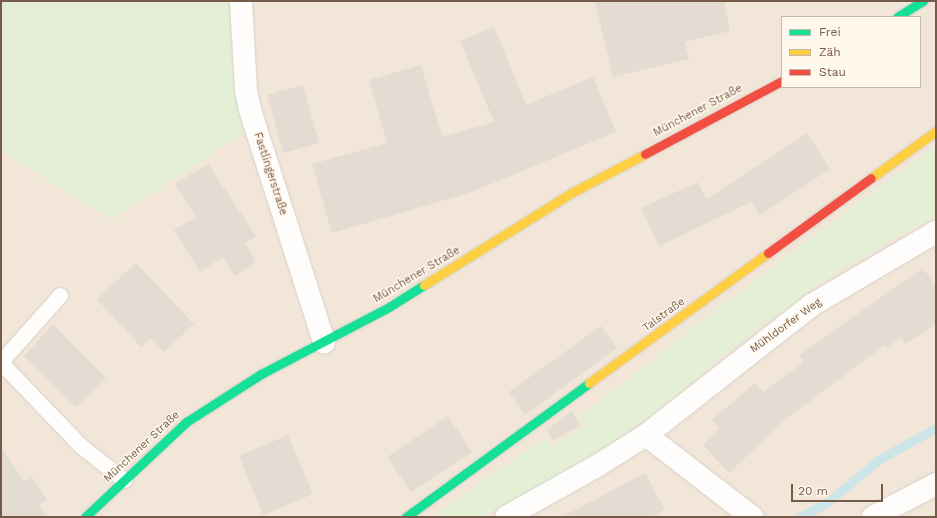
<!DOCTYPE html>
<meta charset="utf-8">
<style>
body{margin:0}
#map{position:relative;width:937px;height:518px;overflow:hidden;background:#f8f3eb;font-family:"Work Sans",sans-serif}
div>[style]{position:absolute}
.residential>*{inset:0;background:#f1e6d8}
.green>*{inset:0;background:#e4efd5}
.stream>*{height:9px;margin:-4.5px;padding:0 4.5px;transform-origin:4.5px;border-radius:4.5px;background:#cce5e8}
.building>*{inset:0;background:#e4dbd2}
.roads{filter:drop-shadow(0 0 1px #d7d0c9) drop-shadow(0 0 1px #d7d0c9)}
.lane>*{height:15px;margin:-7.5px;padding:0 7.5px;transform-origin:7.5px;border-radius:7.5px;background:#fefdfc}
.street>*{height:22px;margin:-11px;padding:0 11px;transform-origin:11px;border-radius:11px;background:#fefdfc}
.fast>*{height:9px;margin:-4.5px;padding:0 4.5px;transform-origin:4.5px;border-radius:4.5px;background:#16e098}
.slow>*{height:9px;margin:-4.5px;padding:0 4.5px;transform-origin:4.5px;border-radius:4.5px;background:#ffcf43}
.jam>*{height:9px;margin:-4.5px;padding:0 4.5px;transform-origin:4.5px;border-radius:4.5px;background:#f24e42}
span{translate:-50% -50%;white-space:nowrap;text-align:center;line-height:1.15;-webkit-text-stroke:3px #fff8ec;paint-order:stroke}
.street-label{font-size:11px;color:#775b4a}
.frame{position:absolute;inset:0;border:2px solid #775b4a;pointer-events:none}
.legend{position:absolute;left:781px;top:16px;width:140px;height:72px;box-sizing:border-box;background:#fff8ec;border:1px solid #c9b9ab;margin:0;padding:5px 7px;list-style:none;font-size:12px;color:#775b4a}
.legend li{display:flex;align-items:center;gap:8px;height:20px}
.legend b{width:20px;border:1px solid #c9b9ab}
.scale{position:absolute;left:791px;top:484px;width:92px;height:18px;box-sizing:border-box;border:2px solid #775b4a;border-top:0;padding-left:5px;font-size:12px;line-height:14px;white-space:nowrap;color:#775b4a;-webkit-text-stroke:3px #fff8ec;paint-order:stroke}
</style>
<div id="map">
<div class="residential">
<div style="clip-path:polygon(evenodd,1px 1px,936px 1px,936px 517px,1px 517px,1px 1px,782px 17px,920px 17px,920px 87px,782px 87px,782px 17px)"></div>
</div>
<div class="green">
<div style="clip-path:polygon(1px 1px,231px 1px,234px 66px,239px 115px,245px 132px,112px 220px,1px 151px)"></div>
<div style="clip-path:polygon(936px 145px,936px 215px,835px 273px,745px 338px,645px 420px,568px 470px,481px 517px,431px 517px,546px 437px,552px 447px,586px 426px,580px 416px,796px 248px)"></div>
</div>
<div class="stream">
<div style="left:799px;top:517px;width:29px;rotate:-27deg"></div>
<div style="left:825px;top:504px;width:71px;rotate:-39.3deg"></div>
<div style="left:880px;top:459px;width:64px;rotate:-29deg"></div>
</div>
<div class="building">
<div style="clip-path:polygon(595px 1px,724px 1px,730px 31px,685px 42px,689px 59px,613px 77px)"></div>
<div style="clip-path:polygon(494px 27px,526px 105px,593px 77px,616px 132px,469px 193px,332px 233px,312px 164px,387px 143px,369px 80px,421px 65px,442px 137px,494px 122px,460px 41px)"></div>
<div style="clip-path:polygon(303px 85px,319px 143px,283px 153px,267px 95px)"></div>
<div style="clip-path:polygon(807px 133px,830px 169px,760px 215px,751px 202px,659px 246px,641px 208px,698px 182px,706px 200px)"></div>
<div style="clip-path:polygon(208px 164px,256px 236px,245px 243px,256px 262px,235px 276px,223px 257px,200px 272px,174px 230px,196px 217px,175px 184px)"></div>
<div style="clip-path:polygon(136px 263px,194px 324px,164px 352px,151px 338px,141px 347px,97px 299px)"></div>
<div style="clip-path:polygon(923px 268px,936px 287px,936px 324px,906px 344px,901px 337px,887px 348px,885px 345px,786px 419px,729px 473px,703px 445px,719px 429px,712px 420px,755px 383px,763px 392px,804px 362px,799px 355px)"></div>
<div style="clip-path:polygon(53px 324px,106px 378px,76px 407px,24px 356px)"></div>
<div style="clip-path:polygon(601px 326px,617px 348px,525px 415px,509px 392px)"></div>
<div style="clip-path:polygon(572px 411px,580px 425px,553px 441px,547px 430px)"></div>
<div style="clip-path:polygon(448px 416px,472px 452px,411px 492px,387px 457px)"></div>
<div style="clip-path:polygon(288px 435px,313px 494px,263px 515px,239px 456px)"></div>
<div style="clip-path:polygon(1px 446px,24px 482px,32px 477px,47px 500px,39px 505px,47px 517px,1px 517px)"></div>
<div style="clip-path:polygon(645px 473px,665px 510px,650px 517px,562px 517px)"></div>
</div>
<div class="roads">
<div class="lane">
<div style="left:60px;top:295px;width:84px;rotate:131.6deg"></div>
<div style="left:4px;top:358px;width:8px;rotate:90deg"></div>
<div style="left:4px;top:366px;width:111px;rotate:46.1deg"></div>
<div style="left:81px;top:446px;width:55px;rotate:38.3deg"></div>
</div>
<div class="street">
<div style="left:241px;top:1px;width:89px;rotate:86.8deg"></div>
<div style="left:246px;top:90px;width:20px;rotate:79deg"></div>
<div style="left:250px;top:110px;width:244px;rotate:72.3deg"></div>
<div style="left:646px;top:435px;width:134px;rotate:37.7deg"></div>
<div style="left:506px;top:517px;width:104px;rotate:-29.3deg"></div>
<div style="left:597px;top:466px;width:58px;rotate:-32.3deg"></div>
<div style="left:646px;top:435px;width:211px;rotate:-38.1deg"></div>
<div style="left:812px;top:305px;width:144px;rotate:-30.5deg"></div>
<div style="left:873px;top:517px;width:71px;rotate:-27.6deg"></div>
</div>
<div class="fast">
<div style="left:897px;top:17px;width:31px;rotate:-32deg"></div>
<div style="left:85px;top:517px;width:139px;rotate:-43.2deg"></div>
<div style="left:186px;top:422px;width:89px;rotate:-32.6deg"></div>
<div style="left:261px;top:374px;width:144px;rotate:-27.6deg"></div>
<div style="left:389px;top:307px;width:41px;rotate:-32.2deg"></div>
<div style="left:406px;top:517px;width:227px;rotate:-36.2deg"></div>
</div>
<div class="slow">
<div style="left:871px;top:178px;width:80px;rotate:-35.9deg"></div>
<div style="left:424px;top:285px;width:176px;rotate:-32deg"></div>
<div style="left:573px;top:192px;width:81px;rotate:-27.8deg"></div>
<div style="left:589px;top:383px;width:221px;rotate:-36deg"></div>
</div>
<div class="jam">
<div style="left:645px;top:154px;width:155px;rotate:-28.1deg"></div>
<div style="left:768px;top:253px;width:127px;rotate:-36.1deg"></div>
</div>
</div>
<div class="street-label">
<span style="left:698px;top:111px;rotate:-28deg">Münchener Straße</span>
<span style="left:270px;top:174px;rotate:72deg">Fastlingerstraße</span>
<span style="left:417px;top:275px;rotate:-31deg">Münchener Straße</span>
<span style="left:664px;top:315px;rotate:-36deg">Talstraße</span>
<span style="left:786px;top:326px;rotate:-36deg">Mühldorfer Weg</span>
<span style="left:142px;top:447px;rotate:-43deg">Münchener Straße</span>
</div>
<div class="frame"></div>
<ul class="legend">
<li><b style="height:5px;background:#16e098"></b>Frei</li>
<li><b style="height:5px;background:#ffcf43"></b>Zäh</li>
<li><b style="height:5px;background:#f24e42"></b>Stau</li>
</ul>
<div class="scale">20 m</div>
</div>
